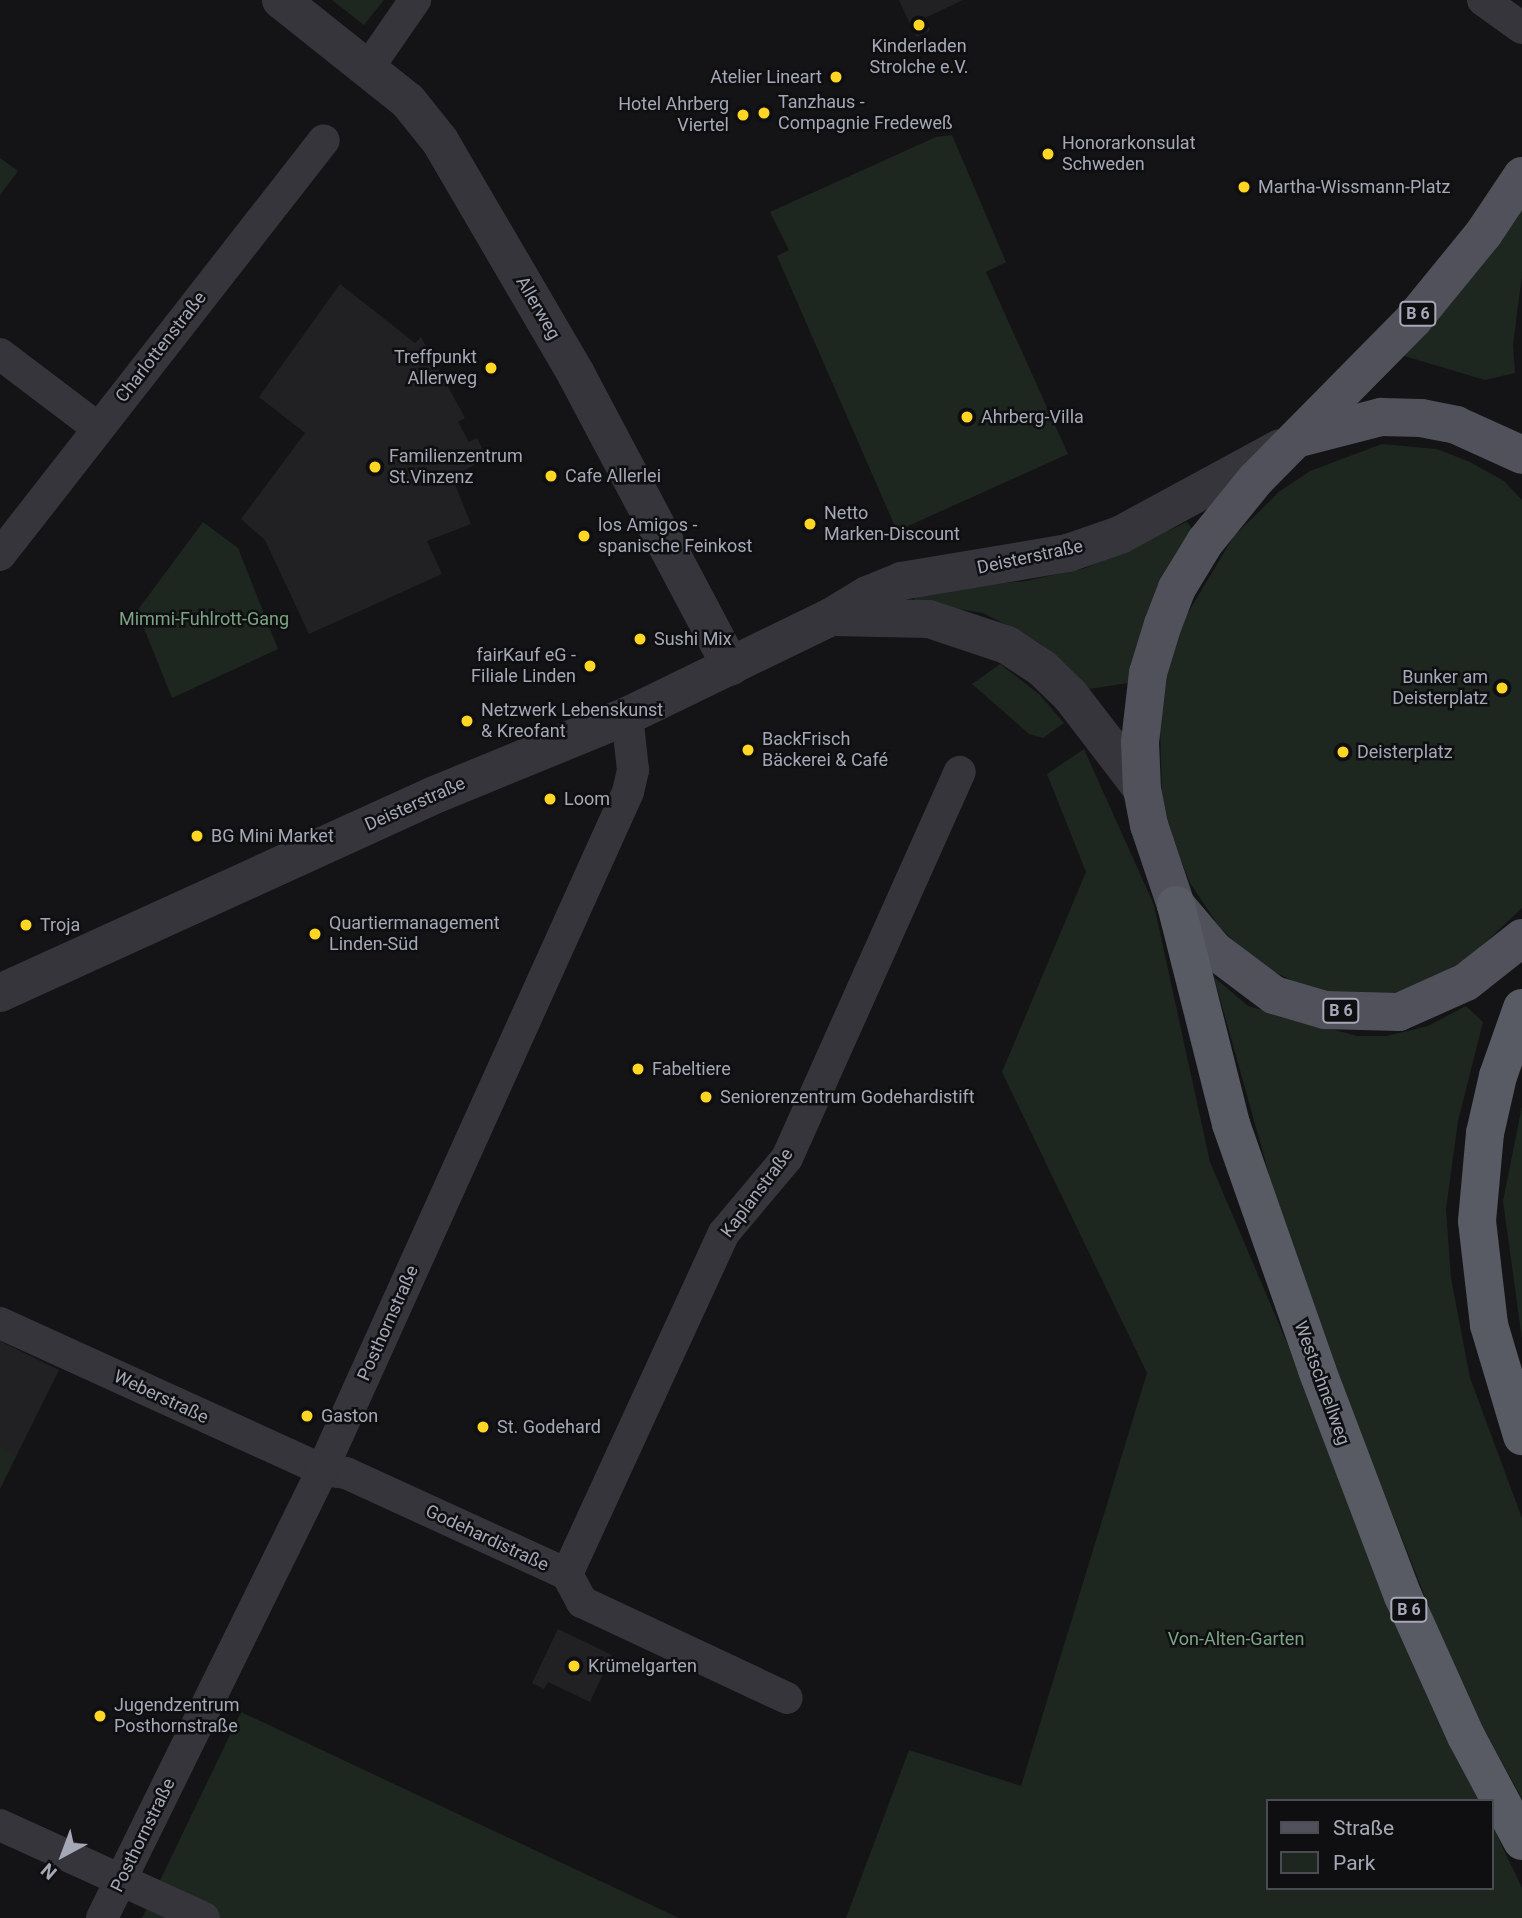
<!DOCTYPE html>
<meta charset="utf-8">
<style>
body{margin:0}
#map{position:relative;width:1522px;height:1918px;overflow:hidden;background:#141416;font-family:Roboto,sans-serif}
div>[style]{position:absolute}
.built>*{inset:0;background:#212023}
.green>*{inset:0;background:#1e2620}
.minor>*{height:32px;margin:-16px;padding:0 16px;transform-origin:16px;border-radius:16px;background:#35353b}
.tertiary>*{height:38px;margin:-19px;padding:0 19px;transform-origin:19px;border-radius:19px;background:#35353b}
.primary>*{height:38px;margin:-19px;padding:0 19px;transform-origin:19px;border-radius:19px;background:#51515b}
.trunk>*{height:38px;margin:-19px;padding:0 19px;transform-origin:19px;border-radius:19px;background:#585a64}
.dots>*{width:19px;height:19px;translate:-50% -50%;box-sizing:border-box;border:4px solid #0f0f11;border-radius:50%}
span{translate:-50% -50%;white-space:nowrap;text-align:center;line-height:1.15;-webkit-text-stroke:5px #0f0f11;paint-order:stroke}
.shield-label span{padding:2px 5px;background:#0f0f11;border:2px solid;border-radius:5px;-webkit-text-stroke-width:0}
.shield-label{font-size:16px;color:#a5a8b7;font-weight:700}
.poi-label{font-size:18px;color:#a5a8b7}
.right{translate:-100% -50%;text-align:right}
.left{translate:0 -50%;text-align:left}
.street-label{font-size:18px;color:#a5a8b7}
.park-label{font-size:18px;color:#7aa483}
.legend{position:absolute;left:1266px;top:1799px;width:228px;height:91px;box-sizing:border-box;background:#0f0f11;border:2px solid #4b4c53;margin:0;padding:9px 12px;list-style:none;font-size:21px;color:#a5a8b7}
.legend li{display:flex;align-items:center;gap:14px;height:35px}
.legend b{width:35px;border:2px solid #4b4c53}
.north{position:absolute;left:28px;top:1820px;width:70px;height:70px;-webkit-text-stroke:5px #0f0f11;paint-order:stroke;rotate:221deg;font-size:19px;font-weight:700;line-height:28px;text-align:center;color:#a5a8b7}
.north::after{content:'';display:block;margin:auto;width:24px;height:32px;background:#a5a8b7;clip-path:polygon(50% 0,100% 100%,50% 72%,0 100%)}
</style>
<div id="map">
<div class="built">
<div style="clip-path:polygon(899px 0,963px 0,925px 18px,930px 31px,916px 37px)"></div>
<div style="clip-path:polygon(340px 284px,415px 343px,421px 337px,465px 418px,458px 422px,469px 442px,477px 438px,487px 458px,452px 477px,471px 524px,427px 541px,442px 574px,309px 634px,265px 540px,241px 519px,305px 433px,259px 397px)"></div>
<div style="clip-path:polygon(0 1341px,59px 1370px,0 1489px)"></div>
<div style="clip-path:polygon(558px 1629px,612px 1655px,590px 1702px,548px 1682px,544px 1689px,532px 1683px)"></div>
</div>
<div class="green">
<div style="clip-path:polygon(332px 0,384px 0,364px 25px)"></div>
<div style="clip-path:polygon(952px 135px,1006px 262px,986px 272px,1068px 454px,897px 531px,777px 256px,789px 250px,770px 212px,936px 137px)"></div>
<div style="clip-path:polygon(0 158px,18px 171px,0 195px)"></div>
<div style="clip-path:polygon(1522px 208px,1522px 275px,1513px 345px,1515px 373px,1485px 380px,1401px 355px)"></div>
<div style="clip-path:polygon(1382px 444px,1437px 449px,1470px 462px,1504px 481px,1522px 500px,1522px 908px,1470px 957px,1416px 988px,1382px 995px,1343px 997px,1300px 985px,1258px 963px,1220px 928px,1190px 883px,1170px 832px,1162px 797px,1160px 724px,1167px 667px,1183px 621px,1234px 536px,1280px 491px,1310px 471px)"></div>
<div style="clip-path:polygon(203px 522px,238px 548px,278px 649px,172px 698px,137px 611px)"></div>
<div style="clip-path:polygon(1187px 522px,1194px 531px,1128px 683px,1089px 689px,1041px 644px,1015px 629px,983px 613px,915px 602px,914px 592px,1026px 581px,1086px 568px)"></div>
<div style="clip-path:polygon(1000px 664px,1039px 694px,1064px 723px,1043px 738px,1029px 734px,972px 684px)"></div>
<div style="clip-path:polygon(1084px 749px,1154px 905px,1210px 1162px,1482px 1801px,1268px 1801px,1268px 1888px,1492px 1888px,1492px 1825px,1522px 1888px,1522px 1918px,846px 1918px,909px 1750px,1021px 1786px,1147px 1373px,1002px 1072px,1086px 872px,1047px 774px)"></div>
<div style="clip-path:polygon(1214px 977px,1248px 1006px,1357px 1036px,1386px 1036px,1428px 1026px,1466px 1006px,1483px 1022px,1458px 1121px,1446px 1209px,1451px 1278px,1470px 1378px,1522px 1518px,1522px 1799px,1459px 1683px,1349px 1404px,1272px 1185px)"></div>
<div style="clip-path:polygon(1522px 1106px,1522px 1339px,1503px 1201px)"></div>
<div style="clip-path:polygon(0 1448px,16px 1456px,0 1489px)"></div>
<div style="clip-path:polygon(241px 1712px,679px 1918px,142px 1918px)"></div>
</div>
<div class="minor">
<div style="left:1483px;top:0;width:48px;rotate:35.7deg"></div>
<div style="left:368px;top:68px;width:83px;rotate:-55.3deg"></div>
<div style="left:0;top:354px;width:123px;rotate:37.1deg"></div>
<div style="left:0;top:555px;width:526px;rotate:-52.02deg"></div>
<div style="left:0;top:1323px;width:354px;rotate:24.5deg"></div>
<div style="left:322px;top:1470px;width:24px;rotate:7deg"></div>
<div style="left:346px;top:1473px;width:243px;rotate:24.6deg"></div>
<div style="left:567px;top:1574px;width:32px;rotate:62deg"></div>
<div style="left:582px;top:1602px;width:226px;rotate:25.1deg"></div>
<div style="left:567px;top:1574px;width:375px;rotate:-65.3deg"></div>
<div style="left:724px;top:1233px;width:98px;rotate:-50deg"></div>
<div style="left:787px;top:1158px;width:423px;rotate:-65.9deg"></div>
<div style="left:0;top:1825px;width:224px;rotate:24.5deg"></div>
<div style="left:102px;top:1918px;width:499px;rotate:-63.8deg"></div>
<div style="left:322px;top:1470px;width:744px;rotate:-65.71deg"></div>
<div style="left:628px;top:792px;width:23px;rotate:-77deg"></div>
<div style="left:633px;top:770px;width:54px;rotate:-96.3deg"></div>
</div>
<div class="tertiary">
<div style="left:281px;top:0;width:162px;rotate:38.5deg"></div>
<div style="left:408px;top:101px;width:51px;rotate:51.3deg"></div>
<div style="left:440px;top:141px;width:270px;rotate:59.7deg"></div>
<div style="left:576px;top:374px;width:331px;rotate:62.1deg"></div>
<div style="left:833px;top:617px;width:96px;rotate:1.2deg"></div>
<div style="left:929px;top:619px;width:82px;rotate:18.4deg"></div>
<div style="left:1007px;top:645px;width:42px;rotate:33.3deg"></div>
<div style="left:1042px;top:668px;width:39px;rotate:44deg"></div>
<div style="left:1070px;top:695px;width:118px;rotate:52.5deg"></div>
<div style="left:0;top:993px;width:475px;rotate:-24.5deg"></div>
<div style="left:432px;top:796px;width:211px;rotate:-22.3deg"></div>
<div style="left:627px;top:716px;width:227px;rotate:-25.9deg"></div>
<div style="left:831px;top:617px;width:42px;rotate:-31.4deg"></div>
<div style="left:867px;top:595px;width:37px;rotate:-22deg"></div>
<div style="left:901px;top:581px;width:169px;rotate:-9.5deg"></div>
<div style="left:1068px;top:553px;width:55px;rotate:-19.1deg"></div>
<div style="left:1120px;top:535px;width:182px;rotate:-28.5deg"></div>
</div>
<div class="primary">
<div style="left:1522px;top:176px;width:69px;rotate:123.7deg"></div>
<div style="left:1484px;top:233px;width:112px;rotate:129.2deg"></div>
<div style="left:1413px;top:320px;width:223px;rotate:134.6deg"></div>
<div style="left:1256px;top:479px;width:81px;rotate:129deg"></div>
<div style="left:1205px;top:542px;width:54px;rotate:121.3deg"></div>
<div style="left:1177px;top:588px;width:39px;rotate:111deg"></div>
<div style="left:1163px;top:624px;width:51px;rotate:107deg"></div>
<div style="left:1148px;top:673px;width:69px;rotate:96.6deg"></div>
<div style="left:1140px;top:742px;width:47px;rotate:87.6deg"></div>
<div style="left:1142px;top:789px;width:37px;rotate:79deg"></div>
<div style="left:1149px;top:825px;width:84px;rotate:71.4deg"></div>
<div style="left:1176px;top:905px;width:59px;rotate:49.8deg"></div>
<div style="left:1214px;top:950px;width:75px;rotate:36.9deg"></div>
<div style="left:1274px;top:995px;width:53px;rotate:16.4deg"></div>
<div style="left:1325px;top:1010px;width:74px;rotate:1.5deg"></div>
<div style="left:1399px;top:1012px;width:73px;rotate:-24.1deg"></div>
<div style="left:1466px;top:982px;width:71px;rotate:-38.2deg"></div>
<div style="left:1299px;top:438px;width:85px;rotate:-14.4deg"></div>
<div style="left:1381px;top:417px;width:40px;rotate:1.4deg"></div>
<div style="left:1421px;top:418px;width:36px;rotate:11deg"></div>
<div style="left:1456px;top:425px;width:72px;rotate:24.4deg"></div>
</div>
<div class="trunk">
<div style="left:1176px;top:905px;width:226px;rotate:75.9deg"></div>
<div style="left:1231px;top:1124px;width:261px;rotate:70.7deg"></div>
<div style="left:1317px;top:1370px;width:242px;rotate:69.2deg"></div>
<div style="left:1403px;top:1596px;width:154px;rotate:65.8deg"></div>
<div style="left:1466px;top:1736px;width:119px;rotate:61.9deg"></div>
<div style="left:1522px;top:1008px;width:72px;rotate:109.4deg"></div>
<div style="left:1498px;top:1076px;width:58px;rotate:102.8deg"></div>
<div style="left:1485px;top:1133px;width:88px;rotate:95.2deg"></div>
<div style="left:1477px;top:1221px;width:105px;rotate:83.4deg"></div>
<div style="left:1489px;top:1325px;width:116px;rotate:73.4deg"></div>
</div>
<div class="dots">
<div style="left:919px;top:25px;background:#ffd623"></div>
<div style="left:836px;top:77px;background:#ffd623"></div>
<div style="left:764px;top:113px;background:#ffd623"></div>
<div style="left:743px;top:115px;background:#ffd623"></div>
<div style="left:1048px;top:154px;background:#ffd623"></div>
<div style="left:1244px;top:187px;background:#ffd623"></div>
<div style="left:491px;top:368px;background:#ffd623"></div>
<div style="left:967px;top:417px;background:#ffd623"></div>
<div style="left:375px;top:467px;background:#ffd623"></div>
<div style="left:551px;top:476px;background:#ffd623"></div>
<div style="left:810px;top:524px;background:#ffd623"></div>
<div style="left:584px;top:536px;background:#ffd623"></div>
<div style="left:640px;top:639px;background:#ffd623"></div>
<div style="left:590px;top:666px;background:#ffd623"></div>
<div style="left:1502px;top:688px;background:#ffd623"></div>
<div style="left:467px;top:721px;background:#ffd623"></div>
<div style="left:748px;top:750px;background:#ffd623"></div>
<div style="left:1343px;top:752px;background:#ffd623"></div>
<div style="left:550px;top:799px;background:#ffd623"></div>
<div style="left:197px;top:836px;background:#ffd623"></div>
<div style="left:26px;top:925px;background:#ffd623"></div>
<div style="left:315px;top:934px;background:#ffd623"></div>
<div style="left:638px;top:1069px;background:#ffd623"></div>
<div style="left:706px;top:1097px;background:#ffd623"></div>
<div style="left:307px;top:1416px;background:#ffd623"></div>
<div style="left:483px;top:1427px;background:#ffd623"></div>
<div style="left:574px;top:1666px;background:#ffd623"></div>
<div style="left:100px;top:1716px;background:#ffd623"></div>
</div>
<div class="shield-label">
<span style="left:1418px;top:314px">B 6</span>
<span style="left:1341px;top:1011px">B 6</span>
<span style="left:1409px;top:1610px">B 6</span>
</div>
<div class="poi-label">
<span style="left:919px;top:57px">Kinderladen<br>Strolche e.V.</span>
<span class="right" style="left:822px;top:77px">Atelier Lineart</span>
<span class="left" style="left:778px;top:113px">Tanzhaus -<br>Compagnie Fredeweß</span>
<span class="right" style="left:729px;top:115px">Hotel Ahrberg<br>Viertel</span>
<span class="left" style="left:1062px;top:154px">Honorarkonsulat<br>Schweden</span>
<span class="left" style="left:1258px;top:187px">Martha-Wissmann-Platz</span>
<span class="right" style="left:477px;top:368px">Treffpunkt<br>Allerweg</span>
<span class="left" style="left:981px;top:417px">Ahrberg-Villa</span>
<span class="left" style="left:389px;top:467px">Familienzentrum<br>St.Vinzenz</span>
<span class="left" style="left:565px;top:476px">Cafe Allerlei</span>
<span class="left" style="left:824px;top:524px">Netto<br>Marken-Discount</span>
<span class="left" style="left:598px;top:536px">los Amigos -<br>spanische Feinkost</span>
<span class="left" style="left:654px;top:639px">Sushi Mix</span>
<span class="right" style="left:576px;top:666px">fairKauf eG -<br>Filiale Linden</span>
<span class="right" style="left:1488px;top:688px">Bunker am<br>Deisterplatz</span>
<span class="left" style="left:481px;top:721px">Netzwerk Lebenskunst<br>&amp; Kreofant</span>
<span class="left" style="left:762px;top:750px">BackFrisch<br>Bäckerei &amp; Café</span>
<span class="left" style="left:1357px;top:752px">Deisterplatz</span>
<span class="left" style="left:564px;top:799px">Loom</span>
<span class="left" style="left:211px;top:836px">BG Mini Market</span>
<span class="left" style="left:329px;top:934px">Quartiermanagement<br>Linden-Süd</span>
<span class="left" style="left:40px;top:925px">Troja</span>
<span class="left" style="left:652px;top:1069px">Fabeltiere</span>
<span class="left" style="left:720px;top:1097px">Seniorenzentrum Godehardistift</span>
<span class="left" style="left:321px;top:1416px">Gaston</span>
<span class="left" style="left:497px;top:1427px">St. Godehard</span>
<span class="left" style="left:588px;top:1666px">Krümelgarten</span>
<span class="left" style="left:114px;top:1716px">Jugendzentrum<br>Posthornstraße</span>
</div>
<div class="street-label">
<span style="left:538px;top:308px;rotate:60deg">Allerweg</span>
<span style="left:161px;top:347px;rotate:-52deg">Charlottenstraße</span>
<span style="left:1030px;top:557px;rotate:-12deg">Deisterstraße</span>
<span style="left:415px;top:804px;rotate:-24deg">Deisterstraße</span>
<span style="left:757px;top:1193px;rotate:-53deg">Kaplanstraße</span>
<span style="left:388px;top:1323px;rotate:-66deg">Posthornstraße</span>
<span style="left:1322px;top:1383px;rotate:70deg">Westschnellweg</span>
<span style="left:161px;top:1397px;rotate:25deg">Weberstraße</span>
<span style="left:487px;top:1538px;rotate:25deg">Godehardistraße</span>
<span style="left:143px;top:1835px;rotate:-64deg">Posthornstraße</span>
</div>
<div class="park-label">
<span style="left:204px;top:619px">Mimmi-Fuhlrott-Gang</span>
<span style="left:1236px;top:1639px">Von-Alten-Garten</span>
</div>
<ul class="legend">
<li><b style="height:9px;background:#51515b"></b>Straße</li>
<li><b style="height:19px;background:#1e2620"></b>Park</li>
</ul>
<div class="north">N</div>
</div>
